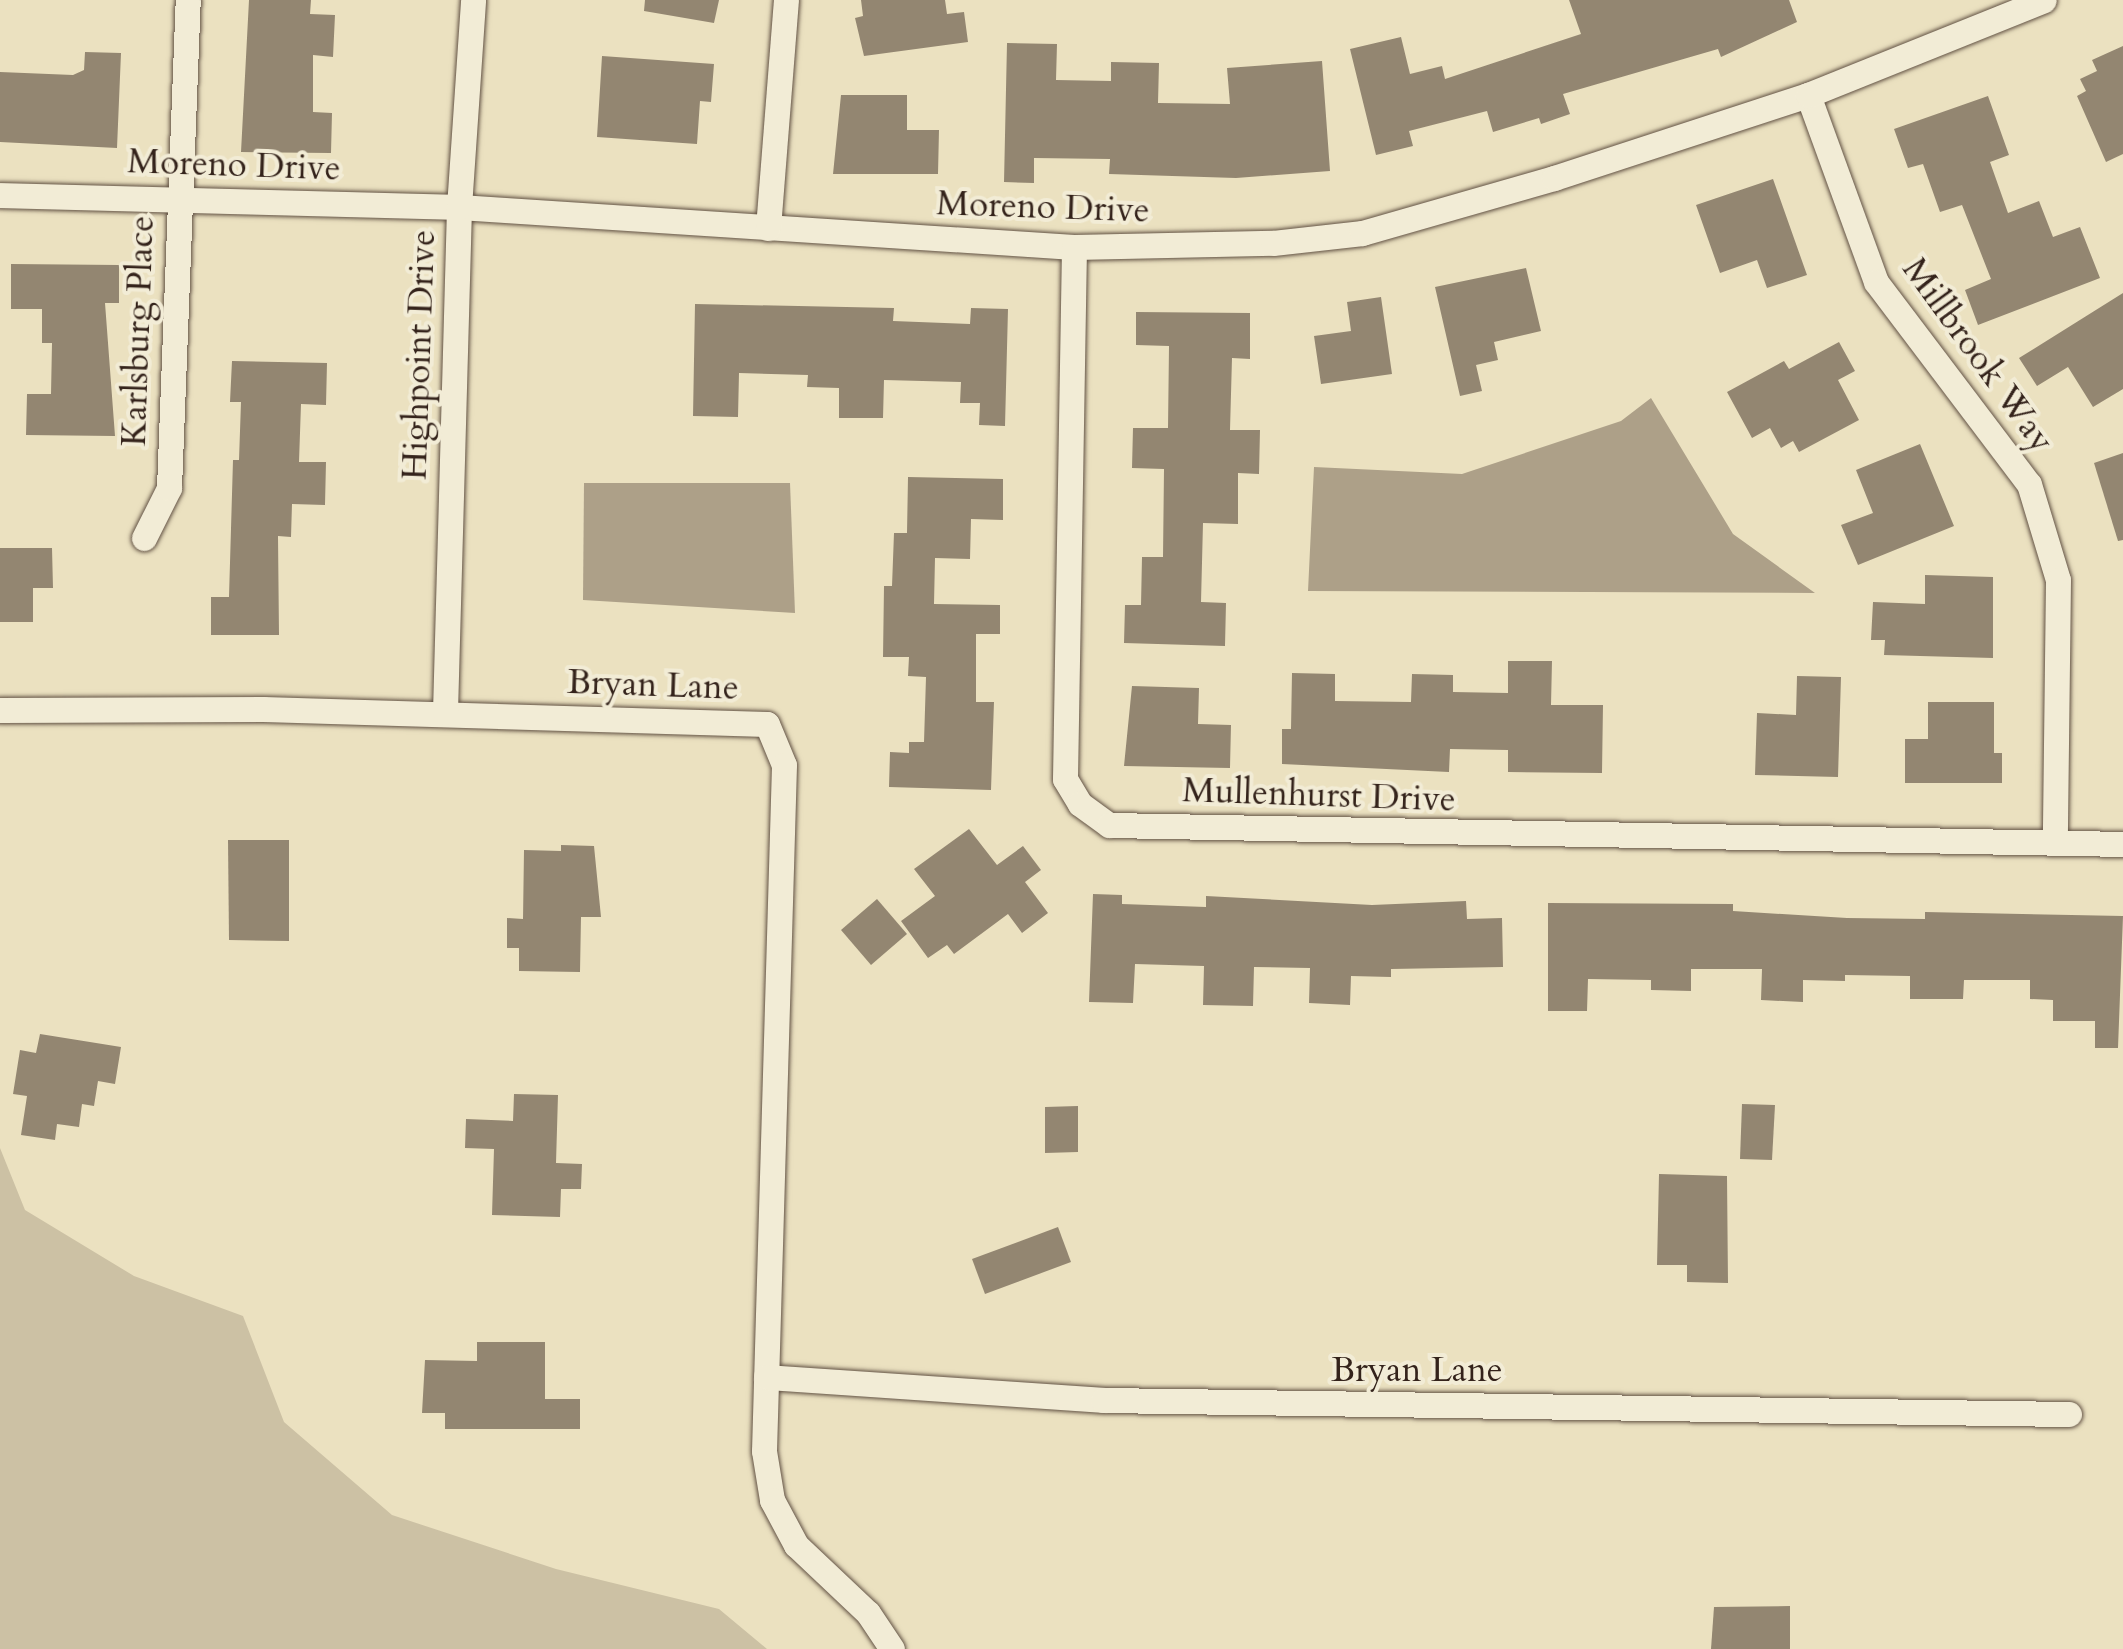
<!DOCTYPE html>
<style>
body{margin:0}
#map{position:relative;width:2123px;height:1649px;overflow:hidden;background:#ebe1c0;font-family:Cardo,serif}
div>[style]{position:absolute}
.green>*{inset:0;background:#ccc1a4}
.water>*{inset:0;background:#ada088}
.building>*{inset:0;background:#938671}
.roads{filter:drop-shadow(0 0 2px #625244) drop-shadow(0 0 2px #625244)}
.minor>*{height:25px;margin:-12.5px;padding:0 12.5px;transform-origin:12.5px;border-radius:12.5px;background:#f2ecd6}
span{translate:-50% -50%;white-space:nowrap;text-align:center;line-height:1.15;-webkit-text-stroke:8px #f2ecd6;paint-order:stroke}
.street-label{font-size:35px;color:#34231b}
</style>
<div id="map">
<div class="green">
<div style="clip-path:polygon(0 1148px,25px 1210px,134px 1276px,243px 1316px,284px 1422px,392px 1515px,556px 1569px,719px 1609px,767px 1649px,0 1649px)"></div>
</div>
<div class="water">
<div style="clip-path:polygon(1651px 398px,1733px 534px,1815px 593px,1308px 591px,1314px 467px,1462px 474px,1621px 421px)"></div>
<div style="clip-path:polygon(584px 483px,790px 483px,795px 613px,583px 600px)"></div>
</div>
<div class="building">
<div style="clip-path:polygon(249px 0,311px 0,310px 14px,335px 15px,333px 57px,313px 55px,313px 112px,332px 113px,331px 153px,241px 152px)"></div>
<div style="clip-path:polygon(645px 0,719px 0,714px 23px,644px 11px)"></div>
<div style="clip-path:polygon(861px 0,945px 0,947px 14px,964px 12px,968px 42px,864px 56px,855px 18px,863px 16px)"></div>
<div style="clip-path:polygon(1569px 0,1789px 0,1797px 22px,1721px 57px,1718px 49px,1563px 94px,1570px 114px,1541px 124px,1539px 118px,1493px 132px,1487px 111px,1409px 131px,1413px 146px,1376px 155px,1350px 49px,1401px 37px,1410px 74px,1442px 66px,1445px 79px,1581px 34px)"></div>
<div style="clip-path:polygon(1007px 43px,1057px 44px,1056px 80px,1111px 81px,1111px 62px,1159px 63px,1158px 103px,1230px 104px,1227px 68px,1322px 61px,1330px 171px,1236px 178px,1109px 174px,1110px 159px,1034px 158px,1034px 183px,1004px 182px)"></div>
<div style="clip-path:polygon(2123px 46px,2123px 154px,2106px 162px,2077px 96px,2086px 91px,2080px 79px,2097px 71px,2092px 60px)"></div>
<div style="clip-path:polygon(85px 52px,121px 53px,117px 148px,0 142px,0 72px,73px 75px,84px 70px)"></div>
<div style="clip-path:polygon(602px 56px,714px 64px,711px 102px,700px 101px,697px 144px,597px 137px)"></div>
<div style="clip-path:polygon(841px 95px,907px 95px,907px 130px,939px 130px,938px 174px,833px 174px)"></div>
<div style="clip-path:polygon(1988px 96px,2009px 155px,1990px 162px,2008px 213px,2039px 201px,2053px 237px,2080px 227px,2100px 278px,1978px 325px,1965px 290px,1991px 279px,1962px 205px,1940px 212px,1923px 164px,1908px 168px,1894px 129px)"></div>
<div style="clip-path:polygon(1773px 179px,1807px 275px,1767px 288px,1757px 260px,1720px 273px,1696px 205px)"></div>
<div style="clip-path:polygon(11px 264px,119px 265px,119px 303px,105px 303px,115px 436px,26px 435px,27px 394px,51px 394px,52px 343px,42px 343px,42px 309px,11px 309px)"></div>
<div style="clip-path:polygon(1526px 268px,1541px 331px,1494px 342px,1498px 360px,1476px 365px,1482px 391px,1460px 396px,1435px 287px)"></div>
<div style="clip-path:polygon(2123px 293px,2123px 389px,2093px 407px,2068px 367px,2037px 386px,2019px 358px)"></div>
<div style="clip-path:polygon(1381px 297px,1392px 374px,1321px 384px,1314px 336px,1351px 331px,1347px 302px)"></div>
<div style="clip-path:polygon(695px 304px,894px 308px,893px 321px,970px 324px,971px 308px,1008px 309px,1005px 426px,979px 425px,980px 403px,960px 403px,961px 382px,884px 380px,883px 418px,839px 418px,839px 388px,807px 387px,808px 375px,739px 373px,738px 417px,693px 416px)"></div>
<div style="clip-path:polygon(1136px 312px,1250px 313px,1250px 359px,1232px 358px,1230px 430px,1260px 430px,1259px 474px,1238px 473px,1238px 524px,1203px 523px,1201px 602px,1226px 603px,1225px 646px,1124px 643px,1125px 605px,1141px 605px,1142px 557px,1163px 557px,1164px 469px,1132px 468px,1133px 428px,1168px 428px,1169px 346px,1136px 345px)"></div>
<div style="clip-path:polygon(1839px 342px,1855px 371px,1838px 380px,1859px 420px,1799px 452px,1793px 441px,1781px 448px,1770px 428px,1752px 438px,1727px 392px,1784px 361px,1789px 369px)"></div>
<div style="clip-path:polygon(232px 361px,327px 363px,326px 405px,301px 404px,299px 462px,326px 462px,325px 505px,292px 504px,291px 537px,278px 536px,279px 635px,211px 635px,211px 597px,229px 597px,233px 460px,239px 460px,241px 402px,230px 402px)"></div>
<div style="clip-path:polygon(1920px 444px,1954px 526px,1858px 565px,1841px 525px,1873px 513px,1856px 470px)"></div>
<div style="clip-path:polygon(2123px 453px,2123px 540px,2118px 541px,2094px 463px)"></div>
<div style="clip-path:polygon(908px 477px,1003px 479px,1003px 520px,971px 519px,970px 559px,935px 558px,934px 604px,1000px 605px,1000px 634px,976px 634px,976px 702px,994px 702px,991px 790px,889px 787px,890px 752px,909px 753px,909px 742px,924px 742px,926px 677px,908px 676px,909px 657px,883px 657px,884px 586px,892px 586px,894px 533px,907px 533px)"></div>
<div style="clip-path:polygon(0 548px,52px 548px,53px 588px,33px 588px,33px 622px,0 622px)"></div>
<div style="clip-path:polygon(1925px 575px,1993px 577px,1993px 658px,1884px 655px,1885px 640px,1871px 640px,1873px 602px,1925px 604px)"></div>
<div style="clip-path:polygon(1508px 661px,1552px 661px,1551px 705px,1603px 705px,1602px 773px,1508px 772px,1508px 750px,1450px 749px,1449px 772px,1282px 764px,1282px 729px,1291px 729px,1292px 673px,1335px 674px,1335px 701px,1411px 702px,1412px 674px,1453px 675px,1453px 692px,1508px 693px)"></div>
<div style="clip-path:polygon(1797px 676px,1841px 677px,1838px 777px,1755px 775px,1757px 713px,1796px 715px)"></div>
<div style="clip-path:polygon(1132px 686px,1199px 688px,1198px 724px,1231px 725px,1230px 768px,1124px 766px)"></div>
<div style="clip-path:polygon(1928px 702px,1994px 702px,1994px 753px,2002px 753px,2002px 783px,1905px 783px,1905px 739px,1928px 739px)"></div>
<div style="clip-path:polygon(969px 829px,997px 865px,1023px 846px,1041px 870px,1025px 882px,1048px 913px,1022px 933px,1008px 914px,954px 954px,947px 945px,928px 958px,901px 921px,935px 896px,914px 869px)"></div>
<div style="clip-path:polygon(228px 840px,289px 840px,289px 941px,229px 940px)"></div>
<div style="clip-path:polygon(561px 845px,594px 846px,601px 917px,581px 917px,580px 972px,519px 971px,519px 948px,507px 948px,507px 918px,523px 919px,524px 850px,561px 851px)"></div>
<div style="clip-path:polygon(1093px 894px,1122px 895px,1122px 904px,1206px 907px,1206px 896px,1372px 905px,1466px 901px,1467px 919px,1502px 918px,1503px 967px,1391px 969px,1391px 977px,1351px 976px,1350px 1005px,1309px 1003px,1310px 968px,1254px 967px,1253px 1006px,1203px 1005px,1204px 966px,1135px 964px,1133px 1003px,1089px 1002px)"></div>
<div style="clip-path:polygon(877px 899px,907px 934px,871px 965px,841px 930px)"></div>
<div style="clip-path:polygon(1548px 903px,1733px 904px,1733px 911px,1847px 918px,1925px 919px,1925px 912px,2123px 916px,2118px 1048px,2095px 1048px,2095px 1021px,2053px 1021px,2053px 1000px,2030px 999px,2030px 980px,1964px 980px,1963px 999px,1910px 999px,1910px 976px,1845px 975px,1845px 981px,1803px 980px,1803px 1002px,1761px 1000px,1762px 969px,1691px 969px,1691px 991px,1651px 990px,1651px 980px,1588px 979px,1587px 1011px,1548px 1011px)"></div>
<div style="clip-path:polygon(40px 1034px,121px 1047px,115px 1084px,98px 1081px,94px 1106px,82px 1104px,79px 1127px,57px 1124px,55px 1140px,21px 1135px,27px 1096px,13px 1094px,20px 1050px,36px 1053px)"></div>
<div style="clip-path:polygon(514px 1094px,558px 1095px,556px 1163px,582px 1164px,581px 1189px,561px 1189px,560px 1217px,492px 1215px,494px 1149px,465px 1148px,466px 1119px,513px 1121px)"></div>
<div style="clip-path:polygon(1742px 1104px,1775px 1105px,1772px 1160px,1740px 1159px)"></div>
<div style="clip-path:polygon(1078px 1106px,1078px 1152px,1045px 1153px,1045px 1107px)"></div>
<div style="clip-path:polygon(1659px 1174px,1727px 1176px,1728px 1283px,1687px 1282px,1687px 1265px,1657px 1265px)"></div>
<div style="clip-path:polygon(1058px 1227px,1071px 1262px,985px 1294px,972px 1259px)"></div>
<div style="clip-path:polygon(477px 1342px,545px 1342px,545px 1399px,580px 1399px,580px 1429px,445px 1429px,445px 1413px,422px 1413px,425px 1360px,477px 1361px)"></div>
<div style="clip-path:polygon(1790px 1606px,1790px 1649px,1711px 1649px,1714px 1607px)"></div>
</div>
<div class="roads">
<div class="minor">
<div style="left:1808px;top:95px;width:199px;rotate:70deg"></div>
<div style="left:1876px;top:282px;width:253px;rotate:52.9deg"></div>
<div style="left:2029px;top:484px;width:100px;rotate:73.2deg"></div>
<div style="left:2058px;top:580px;width:262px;rotate:90.7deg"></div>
<div style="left:0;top:195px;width:459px;rotate:1.5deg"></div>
<div style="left:459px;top:207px;width:616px;rotate:3.72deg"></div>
<div style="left:1074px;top:247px;width:199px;rotate:-1.2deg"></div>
<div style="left:1273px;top:243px;width:90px;rotate:-6.4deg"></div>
<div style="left:1362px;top:233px;width:200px;rotate:-16deg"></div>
<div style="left:1554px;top:178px;width:267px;rotate:-18.1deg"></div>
<div style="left:1808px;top:95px;width:254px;rotate:-21.9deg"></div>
<div style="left:768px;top:228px;width:229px;rotate:-85.5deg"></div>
<div style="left:1074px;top:247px;width:532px;rotate:90.97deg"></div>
<div style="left:1065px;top:779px;width:29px;rotate:59deg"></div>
<div style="left:1080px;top:804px;width:36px;rotate:36deg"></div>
<div style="left:1109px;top:825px;width:1014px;rotate:1.07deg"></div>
<div style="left:144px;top:538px;width:56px;rotate:-63.4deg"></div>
<div style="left:169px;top:488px;width:488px;rotate:-87.8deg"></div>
<div style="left:0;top:710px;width:263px;rotate:-0.2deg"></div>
<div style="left:263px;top:709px;width:504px;rotate:1.7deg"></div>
<div style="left:767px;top:724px;width:44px;rotate:67.5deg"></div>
<div style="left:784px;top:765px;width:686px;rotate:91.67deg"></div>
<div style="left:764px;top:1451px;width:50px;rotate:80.7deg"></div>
<div style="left:772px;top:1500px;width:51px;rotate:61.9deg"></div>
<div style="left:796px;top:1545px;width:99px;rotate:43.4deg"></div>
<div style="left:868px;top:1613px;width:43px;rotate:56.3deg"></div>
<div style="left:445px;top:712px;width:505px;rotate:-88.41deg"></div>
<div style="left:459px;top:207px;width:207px;rotate:-86.1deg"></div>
<div style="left:766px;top:1377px;width:338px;rotate:3.9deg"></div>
<div style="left:1103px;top:1400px;width:966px;rotate:0.83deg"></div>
</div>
</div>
<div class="street-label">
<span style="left:234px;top:165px;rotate:2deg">Moreno Drive</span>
<span style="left:1043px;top:207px;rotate:2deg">Moreno Drive</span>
<span style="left:138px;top:331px;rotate:-88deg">Karlsburg Place</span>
<span style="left:419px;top:355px;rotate:-88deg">Highpoint Drive</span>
<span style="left:1978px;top:355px;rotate:54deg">Millbrook Way</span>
<span style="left:653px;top:685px;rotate:2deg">Bryan Lane</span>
<span style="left:1319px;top:795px;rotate:2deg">Mullenhurst Drive</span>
<span style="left:1417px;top:1370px">Bryan Lane</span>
</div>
</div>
